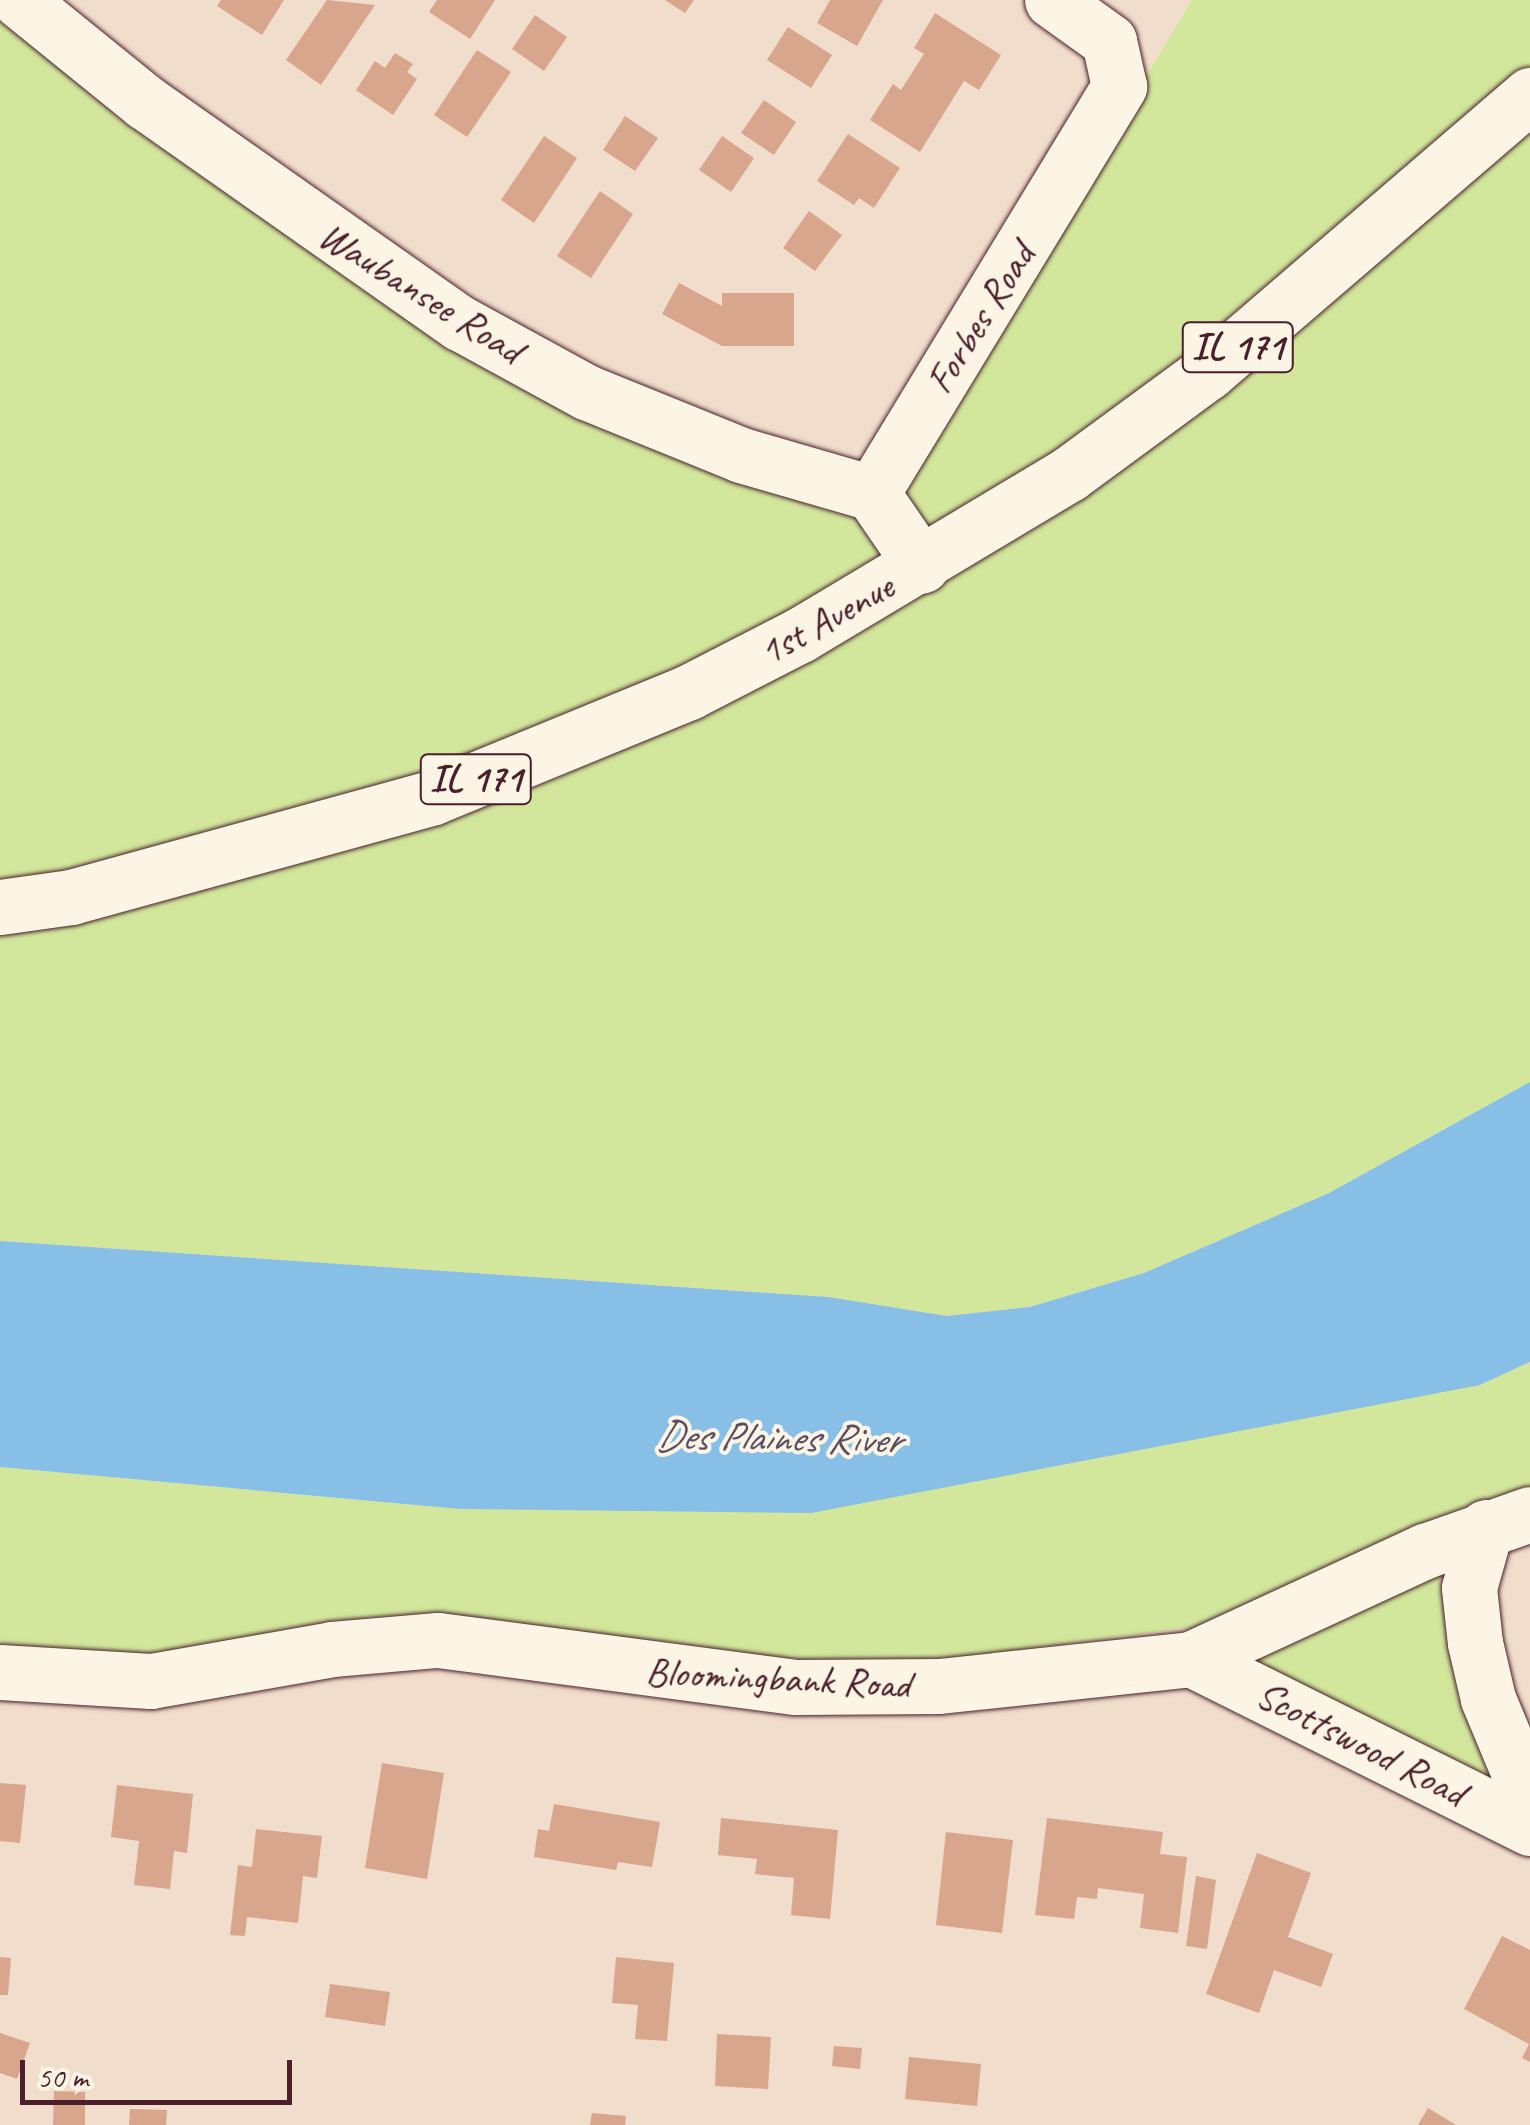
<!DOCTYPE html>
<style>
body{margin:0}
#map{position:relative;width:1530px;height:2125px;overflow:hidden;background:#f1ddcb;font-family:Caveat,sans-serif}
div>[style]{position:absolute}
.green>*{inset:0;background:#d2e79c}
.water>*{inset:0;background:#88bfe6}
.building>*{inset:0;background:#d8a58d}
.roads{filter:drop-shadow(0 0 2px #4a1f2b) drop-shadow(0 0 2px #4a1f2b)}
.minor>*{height:55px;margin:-27.5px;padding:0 27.5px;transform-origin:27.5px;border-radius:27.5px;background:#fcf5e5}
.major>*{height:55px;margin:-27.5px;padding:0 27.5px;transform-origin:27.5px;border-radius:27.5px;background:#fcf5e5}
span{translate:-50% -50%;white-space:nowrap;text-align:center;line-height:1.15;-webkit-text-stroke:8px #fcf5e5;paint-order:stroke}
.shield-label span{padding:2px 8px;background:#fcf5e5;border:2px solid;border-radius:8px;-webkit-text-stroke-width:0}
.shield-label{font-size:38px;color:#4a1f2b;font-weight:700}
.street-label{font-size:40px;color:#4a1f2b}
.water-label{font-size:42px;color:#5d4f63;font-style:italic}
.scale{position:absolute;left:20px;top:2060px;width:272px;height:45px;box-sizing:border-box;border:5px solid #4a1f2b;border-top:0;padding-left:12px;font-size:30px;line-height:35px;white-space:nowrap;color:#4a1f2b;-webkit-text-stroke:8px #fcf5e5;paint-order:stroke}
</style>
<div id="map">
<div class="green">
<div style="clip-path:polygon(1192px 0,1530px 0,1530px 1082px,1329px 1193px,1144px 1273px,1030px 1307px,947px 1316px,828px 1297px,0 1241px,0 5px,731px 474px,840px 515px,910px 470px)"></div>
<div style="clip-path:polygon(1530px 1362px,1530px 1491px,1429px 1525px,1450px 1626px,1497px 1774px,1491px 1783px,1184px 1628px,938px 1661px,90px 1653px,0 1646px,0 1467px,460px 1509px,1110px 1451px,1480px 1385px)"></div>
</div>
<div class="water">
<div style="clip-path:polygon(1530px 1082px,1530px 1362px,1480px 1385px,811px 1513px,460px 1509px,0 1467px,0 1241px,828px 1297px,947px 1316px,1030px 1307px,1144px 1273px,1329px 1193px)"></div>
</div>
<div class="building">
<div style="clip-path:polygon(221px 0,284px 0,262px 35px,217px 6px)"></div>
<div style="clip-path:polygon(327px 0,375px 5px,321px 85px,286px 60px)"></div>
<div style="clip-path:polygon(437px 0,495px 0,470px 39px,429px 12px)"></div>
<div style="clip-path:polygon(665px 0,694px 0,685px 13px)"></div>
<div style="clip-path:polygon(830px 0,883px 0,857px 46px,817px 23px)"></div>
<div style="clip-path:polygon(935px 13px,1001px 55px,979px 90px,964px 81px,920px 152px,870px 120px,893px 84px,901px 90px,924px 54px,914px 48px)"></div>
<div style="clip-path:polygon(535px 15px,567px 37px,544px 71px,512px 49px)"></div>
<div style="clip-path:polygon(788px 27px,832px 55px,811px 88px,767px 60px)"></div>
<div style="clip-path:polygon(477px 50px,511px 72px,467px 137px,434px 115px)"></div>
<div style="clip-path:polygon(395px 53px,413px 64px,407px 72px,417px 79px,393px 115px,356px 90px,375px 61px,385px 68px)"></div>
<div style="clip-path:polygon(764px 100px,796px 122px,774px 155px,741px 133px)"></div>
<div style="clip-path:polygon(625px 116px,658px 138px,635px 171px,603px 150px)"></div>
<div style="clip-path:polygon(848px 134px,900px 168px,874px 208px,859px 198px,854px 205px,817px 181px)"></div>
<div style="clip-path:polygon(544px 136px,577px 158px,534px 223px,501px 200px)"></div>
<div style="clip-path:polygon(722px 136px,754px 158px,731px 192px,699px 170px)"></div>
<div style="clip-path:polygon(600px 191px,633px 214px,591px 278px,557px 256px)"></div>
<div style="clip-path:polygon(809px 211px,842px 235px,815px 271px,783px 248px)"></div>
<div style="clip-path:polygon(679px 283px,722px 306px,722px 293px,794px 293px,794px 346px,722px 346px,662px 314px)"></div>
<div style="clip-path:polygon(382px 1763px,444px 1773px,427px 1879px,365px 1868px)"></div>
<div style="clip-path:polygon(0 1783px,26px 1785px,20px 1843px,0 1841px)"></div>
<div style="clip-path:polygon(117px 1785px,193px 1794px,187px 1853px,174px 1851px,170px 1889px,134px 1885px,139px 1841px,111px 1837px)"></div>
<div style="clip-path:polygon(554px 1804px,660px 1822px,652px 1867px,618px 1862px,616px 1870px,534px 1857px,538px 1829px,549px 1831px)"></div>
<div style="clip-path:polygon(721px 1818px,838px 1830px,830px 1919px,791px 1915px,794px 1878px,755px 1874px,757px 1859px,718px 1855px)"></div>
<div style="clip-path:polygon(1047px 1818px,1163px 1832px,1160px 1854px,1187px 1857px,1178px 1933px,1140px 1928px,1144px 1894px,1098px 1888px,1097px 1899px,1077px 1897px,1074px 1919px,1035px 1915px)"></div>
<div style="clip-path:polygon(256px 1829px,322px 1836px,317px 1878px,303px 1876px,298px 1923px,247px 1917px,245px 1936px,230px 1935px,238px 1865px,252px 1867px)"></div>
<div style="clip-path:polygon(946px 1832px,1013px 1840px,1002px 1933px,936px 1925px)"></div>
<div style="clip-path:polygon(1257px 1853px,1311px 1873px,1288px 1937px,1333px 1954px,1321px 1987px,1274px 1970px,1259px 2013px,1206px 1994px)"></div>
<div style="clip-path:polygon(1196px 1876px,1216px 1880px,1207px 1949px,1186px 1946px)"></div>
<div style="clip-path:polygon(1502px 1936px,1530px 1950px,1530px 2062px,1522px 2058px,1529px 2044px,1464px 2009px)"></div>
<div style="clip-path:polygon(0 1957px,11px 1958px,8px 1995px,0 1995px)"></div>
<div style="clip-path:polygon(616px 1957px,674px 1963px,667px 2041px,635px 2039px,638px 2005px,612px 2003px)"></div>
<div style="clip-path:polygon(330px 1984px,390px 1992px,385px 2026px,325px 2017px)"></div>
<div style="clip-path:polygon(0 2033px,30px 2043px,17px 2079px,0 2073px)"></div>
<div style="clip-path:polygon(717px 2034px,771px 2037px,768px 2089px,715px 2086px)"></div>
<div style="clip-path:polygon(834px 2046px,862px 2048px,860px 2069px,832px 2066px)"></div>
<div style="clip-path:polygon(909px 2057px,981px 2064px,977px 2106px,905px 2099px)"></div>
<div style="clip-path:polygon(54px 2091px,85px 2092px,85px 2125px,53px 2125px)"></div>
<div style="clip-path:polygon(1428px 2108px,1456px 2125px,1418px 2125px)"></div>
<div style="clip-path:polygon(130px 2109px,167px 2110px,166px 2125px,129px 2125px)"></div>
<div style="clip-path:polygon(592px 2113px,626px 2116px,625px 2125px,590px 2125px)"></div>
</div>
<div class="roads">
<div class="minor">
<div style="left:19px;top:0;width:162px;rotate:39deg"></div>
<div style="left:145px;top:102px;width:385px;rotate:35.1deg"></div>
<div style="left:460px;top:323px;width:144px;rotate:28.7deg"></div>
<div style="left:586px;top:392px;width:167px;rotate:22.1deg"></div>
<div style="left:741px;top:455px;width:136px;rotate:16.2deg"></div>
<div style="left:872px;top:493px;width:476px;rotate:-58.7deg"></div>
<div style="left:1119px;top:86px;width:46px;rotate:-102.5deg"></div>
<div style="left:1109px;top:41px;width:70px;rotate:-144.3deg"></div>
<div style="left:872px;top:493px;width:88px;rotate:55.6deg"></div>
<div style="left:1486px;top:1527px;width:63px;rotate:105.6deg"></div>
<div style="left:1469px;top:1588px;width:55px;rotate:83.8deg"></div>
<div style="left:1475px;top:1643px;width:57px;rotate:76.9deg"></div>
<div style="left:1488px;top:1699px;width:109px;rotate:67.4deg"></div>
<div style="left:1191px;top:1659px;width:379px;rotate:26.5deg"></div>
<div style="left:0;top:1672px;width:151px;rotate:3.4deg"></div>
<div style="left:151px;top:1681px;width:184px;rotate:-10deg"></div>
<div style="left:332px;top:1649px;width:106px;rotate:-4.9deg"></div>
<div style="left:438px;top:1640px;width:361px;rotate:7.5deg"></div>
<div style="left:796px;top:1687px;width:143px;rotate:-0.4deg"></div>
<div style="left:939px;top:1686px;width:253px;rotate:-6.1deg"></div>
<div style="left:1191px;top:1659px;width:258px;rotate:-24.8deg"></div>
<div style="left:1425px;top:1551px;width:111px;rotate:-19.4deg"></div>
</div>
<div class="major">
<div style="left:0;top:907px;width:72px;rotate:-8deg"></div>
<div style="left:71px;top:897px;width:376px;rotate:-15.4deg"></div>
<div style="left:433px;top:797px;width:277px;rotate:-22.3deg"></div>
<div style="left:689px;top:692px;width:125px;rotate:-27.2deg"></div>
<div style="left:800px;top:635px;width:313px;rotate:-30.9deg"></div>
<div style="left:1069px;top:474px;width:172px;rotate:-36.3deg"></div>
<div style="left:1208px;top:372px;width:425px;rotate:-40.7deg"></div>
</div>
</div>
<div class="shield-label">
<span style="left:1238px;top:347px">IL 171</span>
<span style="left:476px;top:779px">IL 171</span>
</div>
<div class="street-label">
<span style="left:421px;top:292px;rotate:32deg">Waubansee Road</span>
<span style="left:980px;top:318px;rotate:-58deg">Forbes Road</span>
<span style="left:826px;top:619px;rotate:-29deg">1st Avenue</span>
<span style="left:778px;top:1678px;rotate:3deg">Bloomingbank Road</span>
<span style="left:1361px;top:1743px;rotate:27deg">Scottswood Road</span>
</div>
<div class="water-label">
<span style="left:778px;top:1438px;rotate:1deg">Des Plaines River</span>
</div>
<div class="scale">50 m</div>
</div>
